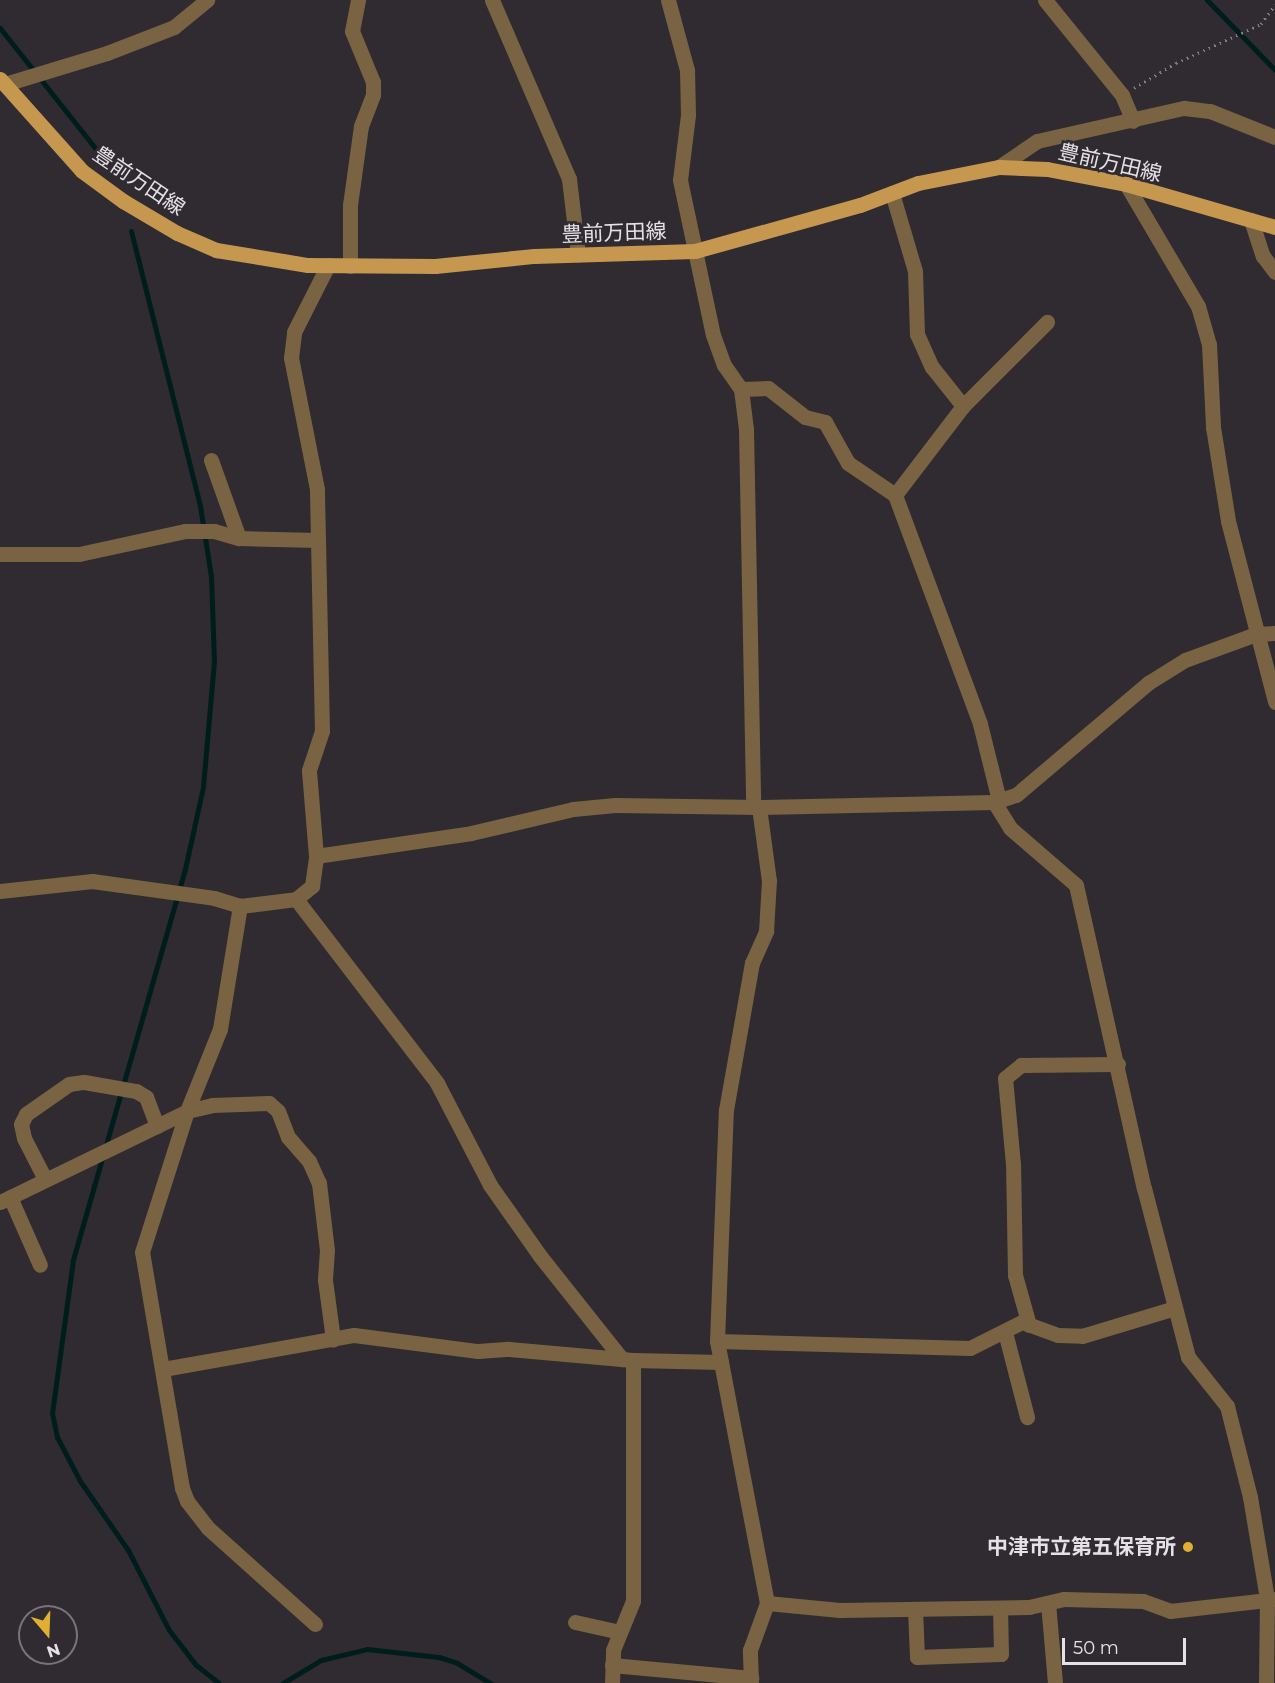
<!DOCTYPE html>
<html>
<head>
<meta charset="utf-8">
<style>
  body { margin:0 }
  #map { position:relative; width:1275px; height:1683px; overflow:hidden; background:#302b31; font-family:Montserrat,"Noto Sans JP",sans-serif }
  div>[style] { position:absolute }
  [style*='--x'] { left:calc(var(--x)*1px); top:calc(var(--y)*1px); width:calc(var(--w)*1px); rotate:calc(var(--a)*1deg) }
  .stream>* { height:5px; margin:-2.5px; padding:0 2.5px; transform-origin:2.5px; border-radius:2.5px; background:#001d1e }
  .path>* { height:3px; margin-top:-1.5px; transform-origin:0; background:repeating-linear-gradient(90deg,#837e84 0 1.5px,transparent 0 6px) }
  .minor>* { height:15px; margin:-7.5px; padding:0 7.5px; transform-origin:7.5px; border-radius:7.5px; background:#796342 }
  .major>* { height:15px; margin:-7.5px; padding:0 7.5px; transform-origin:7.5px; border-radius:7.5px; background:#c5974f }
  .dots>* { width:16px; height:16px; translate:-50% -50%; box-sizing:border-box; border:3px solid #302b31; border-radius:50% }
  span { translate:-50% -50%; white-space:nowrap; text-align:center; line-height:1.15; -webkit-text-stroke:5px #302b31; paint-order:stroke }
  .street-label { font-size:21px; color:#e5e1e6 }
  .poi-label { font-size:21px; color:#e5e1e6; font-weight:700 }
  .right { translate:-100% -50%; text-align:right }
  .north { position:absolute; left:18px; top:1605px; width:60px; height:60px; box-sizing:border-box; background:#302b31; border:2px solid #787479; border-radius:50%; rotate:161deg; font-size:16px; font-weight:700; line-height:24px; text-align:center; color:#e5e1e6 }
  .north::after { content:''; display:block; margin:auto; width:21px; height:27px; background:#dfb034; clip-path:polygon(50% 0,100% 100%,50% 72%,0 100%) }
  .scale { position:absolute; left:1062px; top:1638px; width:124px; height:27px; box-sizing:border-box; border:3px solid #e5e1e6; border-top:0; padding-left:8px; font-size:18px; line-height:21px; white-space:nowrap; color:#e5e1e6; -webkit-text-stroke:4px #302b31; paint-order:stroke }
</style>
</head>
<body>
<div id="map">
  <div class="stream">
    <i style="--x:1207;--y:0;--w:98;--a:45.8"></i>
    <i style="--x:0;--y:28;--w:172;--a:51.6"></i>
    <i style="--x:131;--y:231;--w:284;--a:75.9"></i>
    <i style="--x:200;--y:506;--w:71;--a:81.1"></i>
    <i style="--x:211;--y:576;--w:85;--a:88"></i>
    <i style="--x:214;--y:661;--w:126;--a:95"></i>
    <i style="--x:203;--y:787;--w:84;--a:102.4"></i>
    <i style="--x:185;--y:869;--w:407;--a:106"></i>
    <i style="--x:73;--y:1260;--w:154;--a:97.8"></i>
    <i style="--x:52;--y:1413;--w:25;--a:78"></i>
    <i style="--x:57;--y:1437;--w:50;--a:62.4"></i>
    <i style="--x:80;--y:1481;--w:84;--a:55.2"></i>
    <i style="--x:128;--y:1550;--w:90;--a:62.9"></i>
    <i style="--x:169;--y:1630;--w:44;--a:52.4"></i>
    <i style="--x:196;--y:1665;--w:29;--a:38"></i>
    <i style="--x:283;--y:1683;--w:44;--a:-31.2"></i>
    <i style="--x:321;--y:1660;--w:47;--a:-13.4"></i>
    <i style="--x:367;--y:1649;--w:72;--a:6.3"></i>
    <i style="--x:439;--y:1657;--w:19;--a:18"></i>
    <i style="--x:457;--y:1663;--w:39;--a:31"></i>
  </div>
  <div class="path">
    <i style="--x:1134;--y:88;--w:49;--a:-30.8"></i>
    <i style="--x:1176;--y:63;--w:94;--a:-24.6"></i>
    <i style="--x:1261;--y:24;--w:24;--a:-54"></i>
  </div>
  <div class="minor">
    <i style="--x:492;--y:0;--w:195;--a:66.7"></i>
    <i style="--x:569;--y:179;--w:76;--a:83.2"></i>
    <i style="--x:668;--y:0;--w:73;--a:74.8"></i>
    <i style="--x:687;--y:70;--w:45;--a:88.7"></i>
    <i style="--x:688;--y:115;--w:65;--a:97"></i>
    <i style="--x:680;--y:180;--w:158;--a:78"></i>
    <i style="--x:713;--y:335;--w:32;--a:70"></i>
    <i style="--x:724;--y:365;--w:29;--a:55"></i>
    <i style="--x:741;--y:389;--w:40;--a:82.9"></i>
    <i style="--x:746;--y:429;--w:378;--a:88.9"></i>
    <i style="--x:1045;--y:0;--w:122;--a:51"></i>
    <i style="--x:1122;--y:95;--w:28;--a:67"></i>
    <i style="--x:5;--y:84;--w:107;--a:-16.9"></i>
    <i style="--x:107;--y:53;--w:72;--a:-21.2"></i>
    <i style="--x:174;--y:27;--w:43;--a:-39.3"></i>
    <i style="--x:999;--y:167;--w:46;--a:-34.4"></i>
    <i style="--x:1037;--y:141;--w:151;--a:-12.7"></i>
    <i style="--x:1184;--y:108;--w:26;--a:7"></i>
    <i style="--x:1210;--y:111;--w:70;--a:21.8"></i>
    <i style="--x:1126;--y:184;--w:142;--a:59.5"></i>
    <i style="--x:1198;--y:306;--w:40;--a:74"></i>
    <i style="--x:1209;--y:344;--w:83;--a:87.2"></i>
    <i style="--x:1213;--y:427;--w:95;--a:80.9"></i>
    <i style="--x:1228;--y:521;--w:187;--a:75.4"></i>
    <i style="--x:892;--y:193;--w:81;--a:73.6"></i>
    <i style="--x:915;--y:271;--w:63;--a:88.2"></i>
    <i style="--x:917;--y:334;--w:36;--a:66"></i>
    <i style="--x:932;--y:367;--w:50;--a:51.5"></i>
    <i style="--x:1251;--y:220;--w:38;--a:72"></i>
    <i style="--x:1263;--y:256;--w:20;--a:53"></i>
    <i style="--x:350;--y:266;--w:61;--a:-90"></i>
    <i style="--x:350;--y:205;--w:80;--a:-82.1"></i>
    <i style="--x:361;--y:126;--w:33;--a:-69"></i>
    <i style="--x:373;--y:95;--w:13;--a:-90"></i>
    <i style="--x:373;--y:82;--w:55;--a:-112.4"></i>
    <i style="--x:352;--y:31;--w:32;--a:-79"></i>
    <i style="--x:741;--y:389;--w:27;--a:-2"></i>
    <i style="--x:768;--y:388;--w:47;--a:38.1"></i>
    <i style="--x:805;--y:417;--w:21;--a:14"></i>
    <i style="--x:825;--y:422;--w:47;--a:60.7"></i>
    <i style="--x:848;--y:463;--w:57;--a:34.2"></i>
    <i style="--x:895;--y:495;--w:244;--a:69.6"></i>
    <i style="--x:980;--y:724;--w:78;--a:76"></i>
    <i style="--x:211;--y:460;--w:83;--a:70.3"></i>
    <i style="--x:239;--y:538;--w:79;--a:1.5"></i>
    <i style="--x:895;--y:495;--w:112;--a:-52.6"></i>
    <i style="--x:963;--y:406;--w:119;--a:-45"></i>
    <i style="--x:0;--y:554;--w:79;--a:0"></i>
    <i style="--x:79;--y:554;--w:108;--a:-12.2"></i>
    <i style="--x:185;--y:531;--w:29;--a:0"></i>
    <i style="--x:214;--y:531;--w:26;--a:16"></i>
    <i style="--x:994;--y:802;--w:31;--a:58"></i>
    <i style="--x:1010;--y:828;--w:87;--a:40.8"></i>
    <i style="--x:1076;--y:885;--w:311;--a:77.4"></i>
    <i style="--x:1144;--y:1188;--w:175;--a:75.4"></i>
    <i style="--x:1188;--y:1357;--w:63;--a:51.5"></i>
    <i style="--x:1227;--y:1406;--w:94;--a:75.8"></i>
    <i style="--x:1250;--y:1497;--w:103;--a:80.5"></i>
    <i style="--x:1267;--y:1599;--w:84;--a:90.7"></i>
    <i style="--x:316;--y:856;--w:86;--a:-94.7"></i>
    <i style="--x:309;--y:770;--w:41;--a:-71.6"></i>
    <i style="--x:322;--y:731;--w:242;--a:-91.2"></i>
    <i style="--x:317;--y:489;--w:134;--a:-101.2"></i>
    <i style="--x:291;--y:358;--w:26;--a:-83"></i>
    <i style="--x:294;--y:332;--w:75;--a:-63.1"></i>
    <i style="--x:0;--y:891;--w:93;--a:-6.2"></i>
    <i style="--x:92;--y:881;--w:123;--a:7.9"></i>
    <i style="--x:214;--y:898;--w:27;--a:17"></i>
    <i style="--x:240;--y:906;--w:56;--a:-7.1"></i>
    <i style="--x:296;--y:899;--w:21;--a:-39"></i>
    <i style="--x:312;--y:886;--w:30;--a:-82"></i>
    <i style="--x:316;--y:856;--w:157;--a:-8.4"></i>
    <i style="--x:471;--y:833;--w:105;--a:-13.2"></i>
    <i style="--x:573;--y:809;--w:42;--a:-5.4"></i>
    <i style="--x:615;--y:805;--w:144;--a:0.8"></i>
    <i style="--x:759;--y:807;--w:235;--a:-1.2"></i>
    <i style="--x:994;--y:802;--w:23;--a:-18"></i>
    <i style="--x:1016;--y:795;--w:173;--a:-40.3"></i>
    <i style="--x:1148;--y:683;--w:44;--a:-31.9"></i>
    <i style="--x:1185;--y:660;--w:76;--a:-20.1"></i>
    <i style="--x:1256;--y:634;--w:19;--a:-3"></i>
    <i style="--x:296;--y:899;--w:232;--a:52.5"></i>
    <i style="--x:437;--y:1083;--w:115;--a:62.5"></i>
    <i style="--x:490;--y:1185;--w:87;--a:54.8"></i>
    <i style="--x:540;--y:1256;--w:132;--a:51.5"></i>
    <i style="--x:45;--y:1179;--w:46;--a:-117.1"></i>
    <i style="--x:24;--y:1138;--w:14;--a:-102"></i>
    <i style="--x:21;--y:1124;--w:11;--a:-63"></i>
    <i style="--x:26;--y:1114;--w:52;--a:-34.9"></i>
    <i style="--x:69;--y:1084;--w:15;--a:-8"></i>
    <i style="--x:84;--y:1082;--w:53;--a:9.8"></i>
    <i style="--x:136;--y:1091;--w:12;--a:31"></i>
    <i style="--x:146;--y:1097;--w:31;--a:69"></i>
    <i style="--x:10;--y:1197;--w:74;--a:66.2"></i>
    <i style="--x:0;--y:1202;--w:208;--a:-25.9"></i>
    <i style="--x:187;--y:1111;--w:88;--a:-68.1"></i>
    <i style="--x:220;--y:1029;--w:125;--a:-80.8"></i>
    <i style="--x:1029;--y:1325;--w:52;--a:-105.6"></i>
    <i style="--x:1015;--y:1275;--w:111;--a:-91"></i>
    <i style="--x:1013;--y:1164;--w:86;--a:-95.3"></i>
    <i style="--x:1005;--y:1078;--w:21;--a:-39"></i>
    <i style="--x:1021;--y:1065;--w:97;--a:-0.6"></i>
    <i style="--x:1005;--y:1332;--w:88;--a:75.5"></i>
    <i style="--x:717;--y:1341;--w:253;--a:1.6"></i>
    <i style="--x:970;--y:1348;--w:58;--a:-26.6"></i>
    <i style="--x:1022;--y:1322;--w:38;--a:20"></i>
    <i style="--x:1058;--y:1335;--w:24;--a:2"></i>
    <i style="--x:1082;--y:1336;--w:97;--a:-16.8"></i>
    <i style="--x:163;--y:1369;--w:194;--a:-10.1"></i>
    <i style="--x:354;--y:1335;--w:125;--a:7.4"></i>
    <i style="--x:478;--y:1351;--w:31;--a:-4"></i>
    <i style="--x:509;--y:1349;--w:124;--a:5.1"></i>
    <i style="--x:633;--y:1360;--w:88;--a:1.3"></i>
    <i style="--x:767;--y:1603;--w:73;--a:5.5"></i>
    <i style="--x:840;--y:1610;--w:189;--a:-0.9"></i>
    <i style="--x:1029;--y:1607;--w:36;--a:-13"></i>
    <i style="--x:1064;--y:1599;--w:79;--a:1.5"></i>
    <i style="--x:1143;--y:1601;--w:29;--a:20"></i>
    <i style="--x:1170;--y:1611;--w:106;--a:-6.5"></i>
    <i style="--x:1048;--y:1603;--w:80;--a:85"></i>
    <i style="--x:915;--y:1609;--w:48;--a:87.6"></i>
    <i style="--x:917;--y:1657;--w:84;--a:-2"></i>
    <i style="--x:1001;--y:1654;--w:46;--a:-91.2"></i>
    <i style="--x:575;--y:1622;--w:46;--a:12.5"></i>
    <i style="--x:315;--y:1624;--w:144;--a:-138.1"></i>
    <i style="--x:208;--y:1528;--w:34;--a:-128"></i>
    <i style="--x:187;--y:1501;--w:14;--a:-111"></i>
    <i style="--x:182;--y:1488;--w:239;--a:-99.6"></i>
    <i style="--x:142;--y:1252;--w:148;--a:-72.3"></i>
    <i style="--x:187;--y:1111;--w:26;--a:-13"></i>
    <i style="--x:212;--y:1105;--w:57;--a:-2"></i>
    <i style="--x:269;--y:1103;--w:12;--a:42"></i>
    <i style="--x:278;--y:1111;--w:28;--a:69"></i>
    <i style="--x:288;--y:1137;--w:32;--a:49"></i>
    <i style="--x:309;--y:1161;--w:24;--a:66"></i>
    <i style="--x:319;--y:1183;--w:67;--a:83.2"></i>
    <i style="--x:327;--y:1250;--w:30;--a:94"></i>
    <i style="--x:325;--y:1280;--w:60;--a:82.3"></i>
    <i style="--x:612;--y:1665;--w:140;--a:5.3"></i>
    <i style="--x:612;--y:1683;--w:33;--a:-88"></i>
    <i style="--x:613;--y:1650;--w:53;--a:-67.8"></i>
    <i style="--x:633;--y:1601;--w:241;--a:-90"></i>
    <i style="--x:751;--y:1683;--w:33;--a:-92"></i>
    <i style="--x:750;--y:1650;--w:50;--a:-70.1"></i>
    <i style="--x:767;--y:1603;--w:267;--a:-100.8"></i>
    <i style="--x:717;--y:1341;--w:231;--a:-87.8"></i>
    <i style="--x:726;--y:1110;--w:149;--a:-80"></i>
    <i style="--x:752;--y:963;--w:35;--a:-66"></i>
    <i style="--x:766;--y:931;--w:50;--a:-86.6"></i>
    <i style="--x:769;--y:881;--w:75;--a:-97.7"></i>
  </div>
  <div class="major">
    <i style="--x:0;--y:79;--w:123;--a:48.3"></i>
    <i style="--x:82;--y:171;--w:51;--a:36.2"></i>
    <i style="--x:123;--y:201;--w:63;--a:30.7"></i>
    <i style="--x:177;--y:233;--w:43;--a:23.6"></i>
    <i style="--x:216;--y:250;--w:93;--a:9.3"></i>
    <i style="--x:308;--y:265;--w:127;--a:0.5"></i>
    <i style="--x:435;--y:266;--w:100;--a:-5.8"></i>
    <i style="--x:534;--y:256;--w:161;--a:-1.8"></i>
    <i style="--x:695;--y:251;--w:171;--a:-15.6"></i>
    <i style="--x:860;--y:205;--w:62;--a:-20.8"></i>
    <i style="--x:918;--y:183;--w:83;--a:-11.2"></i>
    <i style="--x:999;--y:167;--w:48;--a:2.4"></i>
    <i style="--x:1047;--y:169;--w:80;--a:10.8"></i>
    <i style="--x:1126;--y:184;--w:155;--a:16.1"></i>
  </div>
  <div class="dots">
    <i style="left:1188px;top:1547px;background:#dfb034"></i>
  </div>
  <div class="street-label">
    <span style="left:1110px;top:163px;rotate:13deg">豊前万田線</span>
    <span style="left:139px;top:181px;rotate:34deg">豊前万田線</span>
    <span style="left:614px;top:233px;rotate:-2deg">豊前万田線</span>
  </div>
  <div class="poi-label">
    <span class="right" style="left:1176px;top:1547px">中津市立第五保育所</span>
  </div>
  <div class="north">N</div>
  <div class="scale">50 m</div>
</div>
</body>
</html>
